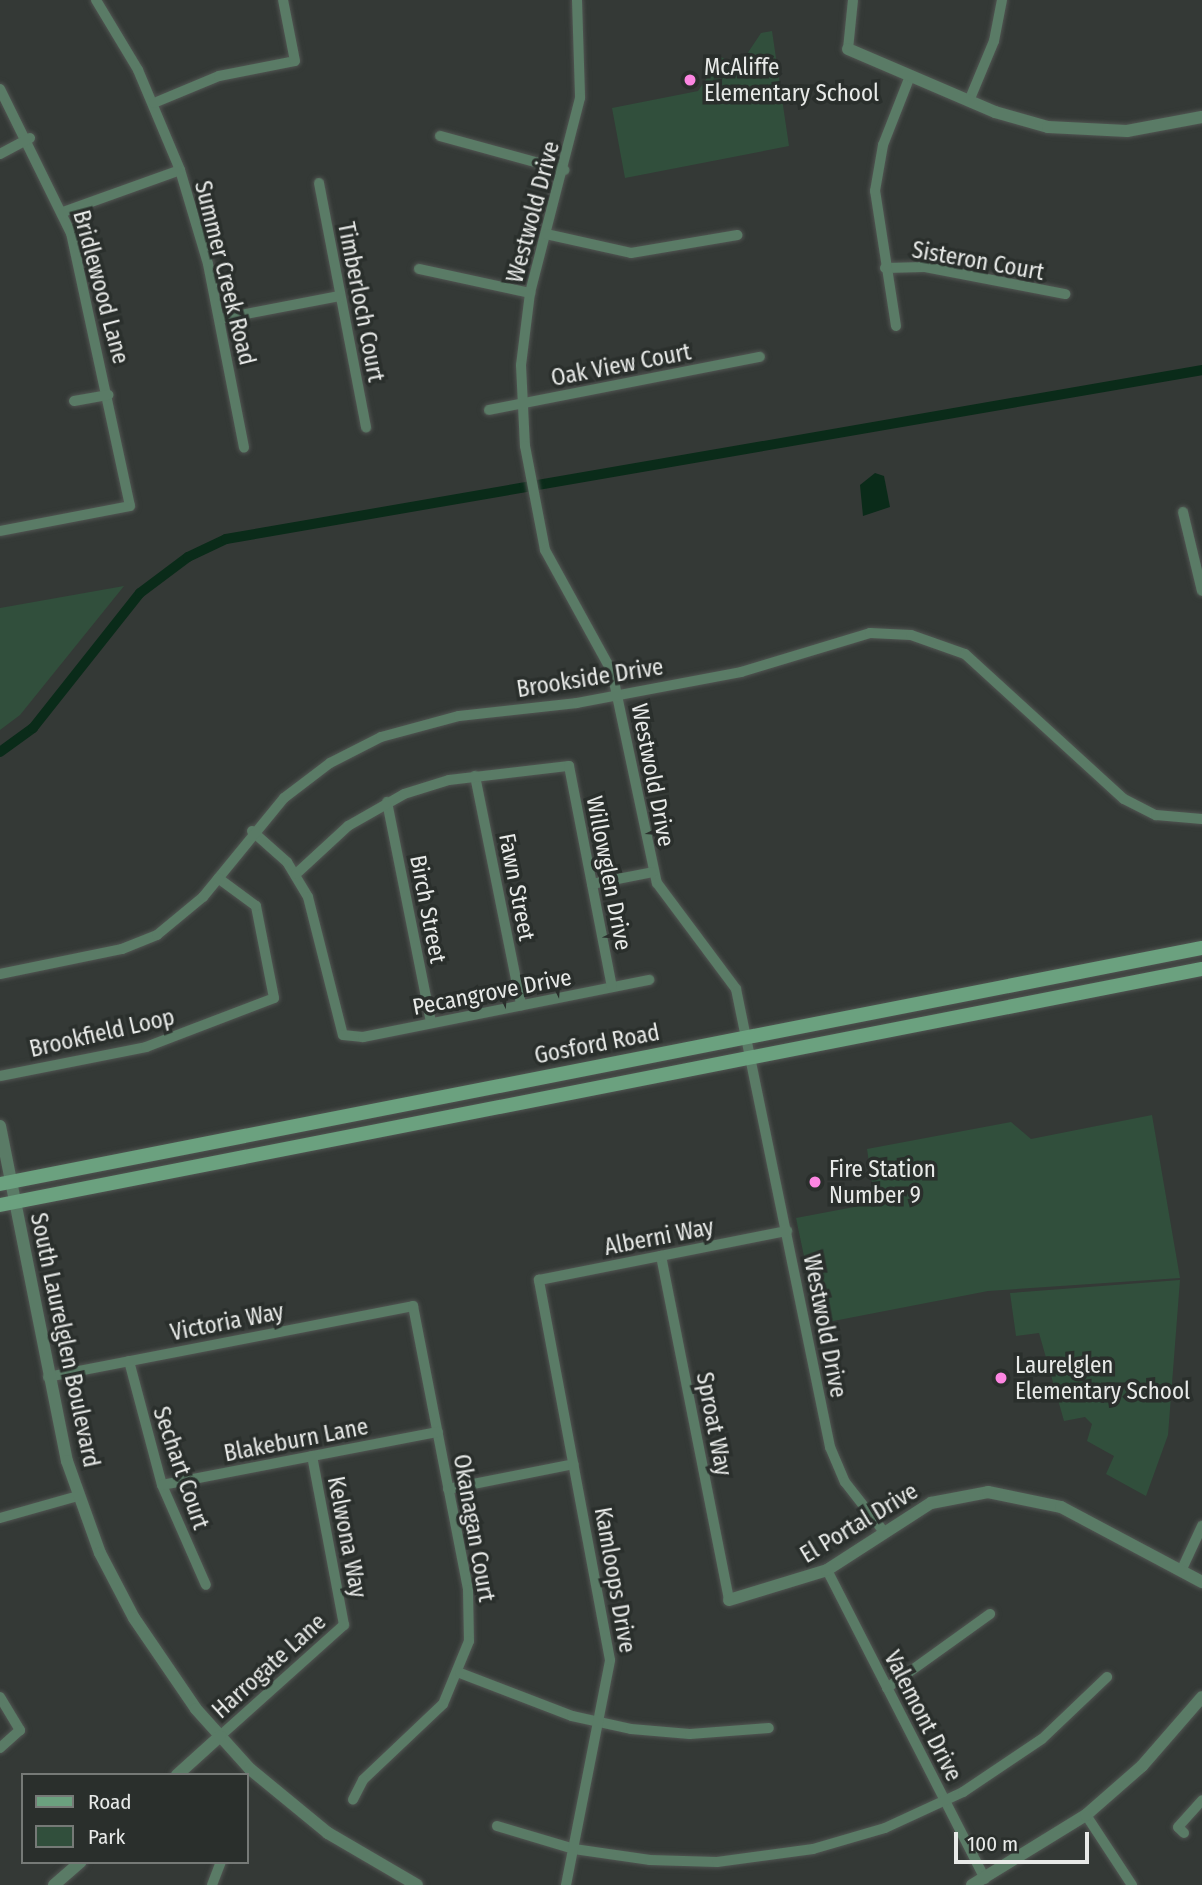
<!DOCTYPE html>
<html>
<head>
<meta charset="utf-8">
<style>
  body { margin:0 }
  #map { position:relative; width:1202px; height:1885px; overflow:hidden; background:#343936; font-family:"Fira Sans Condensed",sans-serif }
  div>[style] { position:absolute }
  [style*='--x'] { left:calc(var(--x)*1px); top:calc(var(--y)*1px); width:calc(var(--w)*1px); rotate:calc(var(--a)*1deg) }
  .green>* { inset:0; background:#314f3c }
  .water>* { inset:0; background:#0a2b19 }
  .canal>* { height:10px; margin:-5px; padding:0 5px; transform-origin:5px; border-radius:5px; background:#0a2b19 }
  .roads { filter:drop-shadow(0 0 2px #515552) drop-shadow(0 0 2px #515552) }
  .minor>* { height:10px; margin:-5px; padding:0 5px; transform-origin:5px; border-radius:5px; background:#5a7b66 }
  .tertiary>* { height:12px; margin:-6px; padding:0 6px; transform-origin:6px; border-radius:6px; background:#5a7b66 }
  .secondary>* { height:14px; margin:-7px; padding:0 7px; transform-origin:7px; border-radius:7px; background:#6ba17f }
  .dots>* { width:19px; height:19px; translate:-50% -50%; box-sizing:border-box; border:4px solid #2a2f2c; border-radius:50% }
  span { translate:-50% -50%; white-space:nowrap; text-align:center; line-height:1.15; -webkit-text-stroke:7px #2a2f2c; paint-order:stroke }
  .poi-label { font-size:23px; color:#e8eae8 }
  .left { translate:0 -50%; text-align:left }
  .street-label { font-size:23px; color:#e8eae8 }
  .legend { position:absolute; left:21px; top:1773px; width:228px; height:91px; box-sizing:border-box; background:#2a2f2c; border:2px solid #767a77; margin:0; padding:9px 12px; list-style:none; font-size:21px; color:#e8eae8 }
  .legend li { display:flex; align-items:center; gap:14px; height:35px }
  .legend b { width:35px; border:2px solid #767a77 }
  .scale { position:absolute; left:954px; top:1832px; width:135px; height:32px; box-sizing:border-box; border:4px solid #e8eae8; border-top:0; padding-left:9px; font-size:21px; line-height:24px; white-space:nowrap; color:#e8eae8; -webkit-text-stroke:5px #2a2f2c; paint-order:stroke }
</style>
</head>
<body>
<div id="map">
  <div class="green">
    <i style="clip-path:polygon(772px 31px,789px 146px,625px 178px,612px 108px,698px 91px,721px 57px,739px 66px,761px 33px)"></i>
    <i style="clip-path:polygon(124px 586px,20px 715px,0 730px,0 608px)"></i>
    <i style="clip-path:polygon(1152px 1115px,1180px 1278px,988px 1291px,818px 1324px,796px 1218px,875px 1203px,867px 1149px,1011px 1122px,1031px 1139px)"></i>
    <i style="clip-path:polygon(1180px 1280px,1168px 1435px,1146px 1496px,1106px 1474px,1114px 1456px,1087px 1441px,1092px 1424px,1085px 1417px,1064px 1421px,1039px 1333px,1016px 1336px,1010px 1293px)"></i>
  </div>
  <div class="water">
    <i style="clip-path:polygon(875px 473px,884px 476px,890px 507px,863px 516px,860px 485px)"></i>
  </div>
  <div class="canal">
    <i style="--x:0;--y:752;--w:41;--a:-36"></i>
    <i style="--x:33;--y:728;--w:172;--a:-51.6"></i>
    <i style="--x:140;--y:593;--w:60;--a:-36.9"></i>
    <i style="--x:188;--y:557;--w:42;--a:-25.3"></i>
    <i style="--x:226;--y:539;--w:991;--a:-9.82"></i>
  </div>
  <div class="roads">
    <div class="minor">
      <i style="--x:96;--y:0;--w:82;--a:59"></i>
      <i style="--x:138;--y:70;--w:108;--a:67.2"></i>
      <i style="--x:180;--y:170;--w:98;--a:73.4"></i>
      <i style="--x:208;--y:264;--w:187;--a:78.9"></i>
      <i style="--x:577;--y:0;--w:98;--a:88.2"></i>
      <i style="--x:580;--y:98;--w:201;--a:104.4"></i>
      <i style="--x:530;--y:293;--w:73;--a:97.1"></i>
      <i style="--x:521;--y:365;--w:81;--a:87.2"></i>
      <i style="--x:525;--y:446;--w:106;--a:79.1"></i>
      <i style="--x:545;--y:550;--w:139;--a:61.2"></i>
      <i style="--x:612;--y:672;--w:216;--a:78"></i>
      <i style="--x:657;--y:883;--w:132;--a:53.3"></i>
      <i style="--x:736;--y:989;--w:468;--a:78.4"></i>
      <i style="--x:830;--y:1447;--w:38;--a:67"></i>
      <i style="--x:845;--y:1482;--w:63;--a:52"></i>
      <i style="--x:848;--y:49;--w:49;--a:-84.2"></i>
      <i style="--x:0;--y:89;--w:161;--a:63.8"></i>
      <i style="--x:71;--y:233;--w:279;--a:77.8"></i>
      <i style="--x:130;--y:506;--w:132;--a:169.1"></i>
      <i style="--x:969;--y:101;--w:65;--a:-67.4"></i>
      <i style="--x:994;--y:41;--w:42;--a:-79"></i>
      <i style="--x:154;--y:103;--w:70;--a:-22.6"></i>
      <i style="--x:219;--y:76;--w:77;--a:-11.2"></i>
      <i style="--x:295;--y:61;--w:62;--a:-101.1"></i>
      <i style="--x:440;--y:136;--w:129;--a:15.3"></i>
      <i style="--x:0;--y:154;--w:34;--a:-28"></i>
      <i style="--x:319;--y:183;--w:249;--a:79.1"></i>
      <i style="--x:63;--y:212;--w:124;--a:-19.7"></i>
      <i style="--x:546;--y:234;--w:87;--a:12.6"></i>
      <i style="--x:631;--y:253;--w:108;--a:-9.6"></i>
      <i style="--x:885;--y:268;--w:40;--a:-1.4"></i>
      <i style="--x:925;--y:267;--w:143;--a:10.9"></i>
      <i style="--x:419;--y:269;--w:114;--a:12.2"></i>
      <i style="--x:220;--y:319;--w:122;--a:-10.9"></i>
      <i style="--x:896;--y:326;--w:137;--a:-98.8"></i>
      <i style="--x:875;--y:191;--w:47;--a:-80.1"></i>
      <i style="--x:883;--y:145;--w:74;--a:-68.6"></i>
      <i style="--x:74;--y:401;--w:35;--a:-10"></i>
      <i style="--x:489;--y:410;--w:276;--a:-11.1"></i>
      <i style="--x:1183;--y:512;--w:81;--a:76.5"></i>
      <i style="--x:475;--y:776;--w:234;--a:78.6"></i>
      <i style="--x:387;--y:802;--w:225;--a:78.7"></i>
      <i style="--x:252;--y:831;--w:47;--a:41.5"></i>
      <i style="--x:287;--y:862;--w:41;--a:59"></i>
      <i style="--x:308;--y:897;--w:142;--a:75.8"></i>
      <i style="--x:343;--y:1035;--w:20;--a:6"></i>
      <i style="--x:363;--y:1037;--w:292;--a:-11.3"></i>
      <i style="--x:296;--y:874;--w:71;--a:-42.7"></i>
      <i style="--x:348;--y:826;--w:64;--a:-29.7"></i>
      <i style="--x:404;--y:794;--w:47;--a:-17.3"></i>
      <i style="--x:449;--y:780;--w:121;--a:-6.7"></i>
      <i style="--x:569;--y:766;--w:225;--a:79"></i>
      <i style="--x:592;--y:884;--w:62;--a:-11.1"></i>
      <i style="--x:0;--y:974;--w:125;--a:-11.6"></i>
      <i style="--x:122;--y:949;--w:38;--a:-22"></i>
      <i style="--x:157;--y:935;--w:60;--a:-39.6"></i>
      <i style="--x:203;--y:897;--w:128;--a:-50.7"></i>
      <i style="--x:284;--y:798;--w:58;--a:-37.3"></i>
      <i style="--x:330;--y:763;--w:57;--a:-27"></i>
      <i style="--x:381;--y:737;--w:81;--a:-15.1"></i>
      <i style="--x:459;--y:716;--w:119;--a:-6.3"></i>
      <i style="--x:577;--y:703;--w:167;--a:-10.7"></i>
      <i style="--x:741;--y:672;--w:135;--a:-16.8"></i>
      <i style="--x:870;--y:633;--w:41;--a:2.8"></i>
      <i style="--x:911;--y:635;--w:57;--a:19.4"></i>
      <i style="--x:965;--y:654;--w:215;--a:42.4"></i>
      <i style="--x:1124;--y:799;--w:36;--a:27"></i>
      <i style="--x:1156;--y:815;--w:46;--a:5"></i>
      <i style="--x:0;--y:1076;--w:149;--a:-11.2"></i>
      <i style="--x:146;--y:1047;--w:137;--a:-20.9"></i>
      <i style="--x:274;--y:998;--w:94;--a:-101.1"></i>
      <i style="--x:256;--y:906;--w:47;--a:-143.6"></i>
      <i style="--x:661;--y:1256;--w:351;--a:78.8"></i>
      <i style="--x:129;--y:1361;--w:128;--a:75.1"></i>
      <i style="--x:162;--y:1485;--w:109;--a:66.3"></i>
      <i style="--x:48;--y:1377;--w:372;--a:-11"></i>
      <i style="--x:413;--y:1306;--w:289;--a:79"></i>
      <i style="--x:468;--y:1590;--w:51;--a:88.9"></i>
      <i style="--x:469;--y:1641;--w:68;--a:112.4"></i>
      <i style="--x:443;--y:1704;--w:110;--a:136.5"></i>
      <i style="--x:363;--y:1780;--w:22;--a:117"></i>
      <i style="--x:162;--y:1485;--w:281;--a:-10.9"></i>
      <i style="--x:448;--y:1489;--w:128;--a:-11.2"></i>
      <i style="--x:0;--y:1518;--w:81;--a:-15.8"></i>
      <i style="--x:827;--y:1570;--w:347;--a:62.9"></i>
      <i style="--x:1181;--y:1571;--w:50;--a:-65"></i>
      <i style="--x:460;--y:1673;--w:120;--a:21"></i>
      <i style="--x:572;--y:1716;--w:60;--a:12.4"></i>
      <i style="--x:631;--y:1729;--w:59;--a:4.8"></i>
      <i style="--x:690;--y:1734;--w:79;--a:-4.3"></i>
      <i style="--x:887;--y:1688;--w:127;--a:-35.7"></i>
      <i style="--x:0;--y:1697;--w:39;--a:59"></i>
      <i style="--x:20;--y:1730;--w:27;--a:138"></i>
      <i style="--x:219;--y:1737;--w:168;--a:-41.9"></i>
      <i style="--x:344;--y:1625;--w:172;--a:-100.7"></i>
      <i style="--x:1086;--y:1815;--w:84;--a:56.7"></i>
      <i style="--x:497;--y:1826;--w:80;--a:16.6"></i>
      <i style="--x:574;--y:1849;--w:77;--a:8.2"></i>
      <i style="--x:650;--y:1860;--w:67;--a:1.7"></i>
      <i style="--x:717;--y:1862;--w:97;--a:-7.7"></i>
      <i style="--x:813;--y:1849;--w:75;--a:-16.3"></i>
      <i style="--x:885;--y:1828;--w:86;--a:-24.8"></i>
      <i style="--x:963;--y:1792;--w:95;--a:-33.9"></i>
      <i style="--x:1042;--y:1739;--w:90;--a:-43.6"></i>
      <i style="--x:1184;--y:1833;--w:8;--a:-135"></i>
      <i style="--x:1178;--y:1827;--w:36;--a:-48"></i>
      <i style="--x:212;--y:1885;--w:25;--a:-69"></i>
      <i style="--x:566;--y:1885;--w:229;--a:-78.9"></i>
      <i style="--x:610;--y:1660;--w:387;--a:-100.6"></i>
      <i style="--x:539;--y:1280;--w:253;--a:-11.2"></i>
    </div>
    <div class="tertiary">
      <i style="--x:848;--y:49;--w:160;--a:23.2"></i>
      <i style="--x:995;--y:112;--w:55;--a:15.8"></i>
      <i style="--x:1048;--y:127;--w:79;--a:2.9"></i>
      <i style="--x:1127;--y:131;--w:76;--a:-10.6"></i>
      <i style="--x:0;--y:1126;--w:342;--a:78.7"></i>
      <i style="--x:67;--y:1461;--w:98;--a:70.3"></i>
      <i style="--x:100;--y:1553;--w:73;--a:62.4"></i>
      <i style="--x:134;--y:1618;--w:110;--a:55.7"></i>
      <i style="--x:196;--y:1709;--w:81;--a:48"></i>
      <i style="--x:250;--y:1769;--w:101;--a:39.4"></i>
      <i style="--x:328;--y:1833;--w:103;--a:30.3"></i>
      <i style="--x:729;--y:1600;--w:102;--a:-17"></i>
      <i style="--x:827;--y:1570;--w:124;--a:-32.8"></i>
      <i style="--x:931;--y:1503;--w:58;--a:-10.9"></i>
      <i style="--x:988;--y:1492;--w:75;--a:11.6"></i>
      <i style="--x:1061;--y:1507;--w:160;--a:28"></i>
      <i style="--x:177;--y:1775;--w:57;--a:-42.1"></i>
      <i style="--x:54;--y:1885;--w:35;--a:-41"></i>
      <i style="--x:972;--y:1885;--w:134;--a:-31.6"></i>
      <i style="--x:1086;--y:1815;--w:74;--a:-41.2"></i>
      <i style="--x:1142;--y:1766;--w:91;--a:-49"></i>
    </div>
    <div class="secondary">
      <i style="--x:0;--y:1184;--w:1225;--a:-11.11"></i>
      <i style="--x:0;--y:1205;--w:1225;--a:-11.11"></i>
    </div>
  </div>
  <div class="dots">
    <i style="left:690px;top:80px;background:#fd86e2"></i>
    <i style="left:815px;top:1182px;background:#fd86e2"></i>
    <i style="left:1001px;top:1378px;background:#fd86e2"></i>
  </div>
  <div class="poi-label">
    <span class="left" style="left:704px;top:80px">McAliffe<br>Elementary School</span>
    <span class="left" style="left:829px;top:1182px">Fire Station<br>Number 9</span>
    <span class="left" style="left:1015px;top:1378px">Laurelglen<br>Elementary School</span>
  </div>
  <div class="street-label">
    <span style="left:533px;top:212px;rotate:-75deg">Westwold Drive</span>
    <span style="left:978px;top:261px;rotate:10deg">Sisteron Court</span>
    <span style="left:225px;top:273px;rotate:76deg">Summer Creek Road</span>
    <span style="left:101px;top:287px;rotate:75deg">Bridlewood Lane</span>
    <span style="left:361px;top:302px;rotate:79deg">Timberloch Court</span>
    <span style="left:621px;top:365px;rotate:-11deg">Oak View Court</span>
    <span style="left:590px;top:678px;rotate:-9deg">Brookside Drive</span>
    <span style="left:653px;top:775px;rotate:79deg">Westwold Drive</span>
    <span style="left:609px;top:873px;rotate:79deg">Willowglen Drive</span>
    <span style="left:517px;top:887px;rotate:79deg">Fawn Street</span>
    <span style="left:428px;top:909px;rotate:79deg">Birch Street</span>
    <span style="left:492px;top:992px;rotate:-11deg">Pecangrove Drive</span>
    <span style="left:102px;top:1033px;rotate:-13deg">Brookfield Loop</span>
    <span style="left:597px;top:1044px;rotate:-11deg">Gosford Road</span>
    <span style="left:659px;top:1237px;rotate:-11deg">Alberni Way</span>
    <span style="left:227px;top:1322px;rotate:-11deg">Victoria Way</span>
    <span style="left:825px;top:1326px;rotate:79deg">Westwold Drive</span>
    <span style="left:65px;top:1340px;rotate:78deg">South Laurelglen Boulevard</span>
    <span style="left:714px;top:1424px;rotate:79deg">Sproat Way</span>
    <span style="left:296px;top:1440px;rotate:-11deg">Blakeburn Lane</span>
    <span style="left:181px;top:1468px;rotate:71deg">Sechart Court</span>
    <span style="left:859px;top:1523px;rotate:-31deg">El Portal Drive</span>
    <span style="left:474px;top:1528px;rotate:80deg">Okanagan Court</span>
    <span style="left:347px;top:1537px;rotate:79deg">Kelwona Way</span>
    <span style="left:615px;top:1580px;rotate:80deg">Kamloops Drive</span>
    <span style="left:269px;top:1666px;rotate:-42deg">Harrogate Lane</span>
    <span style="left:923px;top:1716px;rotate:63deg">Valemont Drive</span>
  </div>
  <ul class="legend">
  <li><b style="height:9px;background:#6ba17f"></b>Road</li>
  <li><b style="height:19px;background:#314f3c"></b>Park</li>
  </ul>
  <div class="scale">100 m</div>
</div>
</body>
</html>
